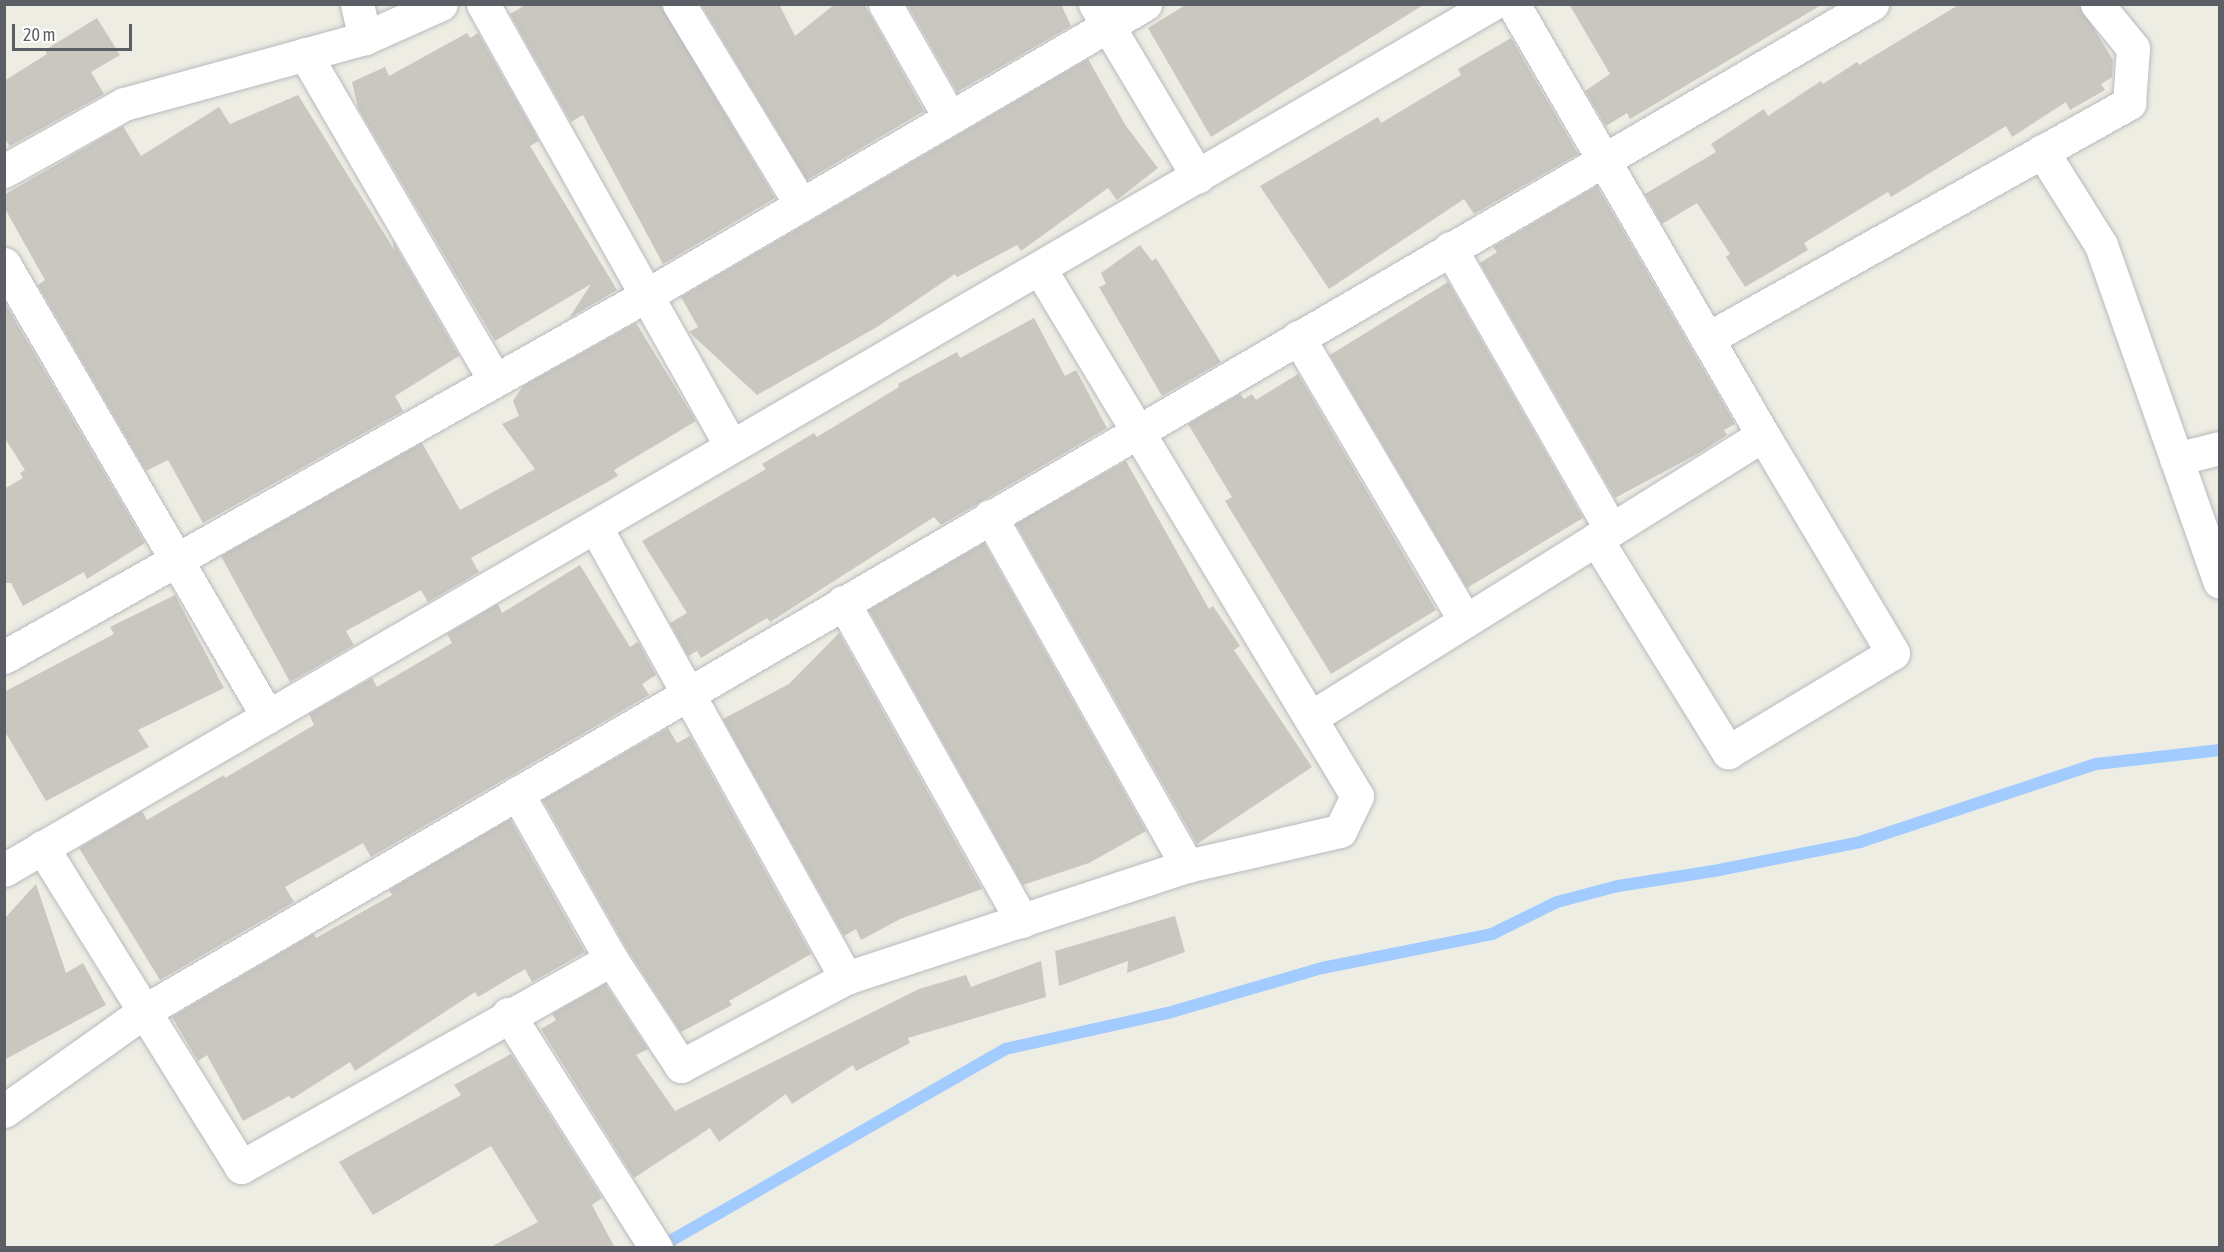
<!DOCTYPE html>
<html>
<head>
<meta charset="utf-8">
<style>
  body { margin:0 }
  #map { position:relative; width:2224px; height:1252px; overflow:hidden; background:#eeede3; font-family:"Asap Condensed",sans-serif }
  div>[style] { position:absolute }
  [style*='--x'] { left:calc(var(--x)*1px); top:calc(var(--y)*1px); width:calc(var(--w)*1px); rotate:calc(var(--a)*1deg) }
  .stream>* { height:12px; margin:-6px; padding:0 6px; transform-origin:6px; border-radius:6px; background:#a2cbff }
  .building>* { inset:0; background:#c9c7c0 }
  .roads { filter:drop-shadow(0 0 2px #b8babf) drop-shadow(0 0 2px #b8babf) }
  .minor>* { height:33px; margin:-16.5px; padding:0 16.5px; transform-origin:16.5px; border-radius:16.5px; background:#fff }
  span { translate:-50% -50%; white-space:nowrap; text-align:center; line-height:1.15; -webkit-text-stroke:5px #fff; paint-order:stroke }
  .frame { position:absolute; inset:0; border:6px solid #5b5e64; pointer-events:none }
  .scale { position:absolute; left:12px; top:24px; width:120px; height:27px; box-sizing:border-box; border:3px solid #5b5e64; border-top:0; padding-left:8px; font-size:18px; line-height:21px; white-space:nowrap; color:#5b5e64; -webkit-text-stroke:4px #fff; paint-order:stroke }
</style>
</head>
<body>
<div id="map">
  <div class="stream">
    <i style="--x:658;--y:1248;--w:400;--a:-29.8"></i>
    <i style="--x:1005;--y:1049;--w:167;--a:-12.5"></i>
    <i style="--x:1168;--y:1013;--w:160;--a:-16.3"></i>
    <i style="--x:1322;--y:968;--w:173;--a:-11.3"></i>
    <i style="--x:1492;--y:934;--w:72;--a:-26.2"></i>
    <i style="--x:1557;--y:902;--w:63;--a:-14.7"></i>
    <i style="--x:1618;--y:886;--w:97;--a:-8.9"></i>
    <i style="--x:1714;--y:871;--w:149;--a:-11.2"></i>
    <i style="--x:1860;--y:842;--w:249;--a:-18.3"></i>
    <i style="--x:2096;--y:764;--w:125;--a:-6.4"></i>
  </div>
  <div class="building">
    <i style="clip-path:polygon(527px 4px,660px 4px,775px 198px,663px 264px,583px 115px,571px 122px,510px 14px)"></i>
    <i style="clip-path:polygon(701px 4px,779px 4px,795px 36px,835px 4px,864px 4px,924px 111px,807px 180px)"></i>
    <i style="clip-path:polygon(907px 4px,1061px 4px,1071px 26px,957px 92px)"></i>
    <i style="clip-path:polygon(1187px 4px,1425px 4px,1211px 137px,1148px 28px)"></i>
    <i style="clip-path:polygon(1569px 4px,1823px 4px,1630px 119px,1627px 113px,1606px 126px,1585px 91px,1610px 74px)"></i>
    <i style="clip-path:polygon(1960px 4px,2079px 4px,2113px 60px,2112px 77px,2101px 84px,2105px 90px,2070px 110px,2066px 102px,2012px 137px,2006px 126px,1891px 197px,1888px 192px,1804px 243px,1808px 250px,1745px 287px,1726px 257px,1730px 254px,1697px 203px,1662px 224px,1645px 194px,1716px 152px,1711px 144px,1764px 109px,1768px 116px,1821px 81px,1823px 84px,1857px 62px,1859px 65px)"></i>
    <i style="clip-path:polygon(97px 18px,120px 55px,91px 72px,104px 94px,10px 146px,4px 138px,4px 81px,47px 54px,45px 50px)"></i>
    <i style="clip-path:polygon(467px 33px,470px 38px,478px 33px,539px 141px,530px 146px,617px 290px,569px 318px,591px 284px,495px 341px,358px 108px,352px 82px,385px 67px,389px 76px)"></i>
    <i style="clip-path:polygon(1511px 38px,1578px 154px,1474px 214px,1464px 199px,1329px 289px,1260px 186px,1378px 117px,1381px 123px,1461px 75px,1458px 69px)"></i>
    <i style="clip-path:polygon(1088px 59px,1126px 126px,1158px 168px,1117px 200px,1108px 188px,1021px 251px,1017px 245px,957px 277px,955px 274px,877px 327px,757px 395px,689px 332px,698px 327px,681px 297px)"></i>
    <i style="clip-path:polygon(298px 95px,395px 251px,392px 240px,459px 356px,395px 396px,403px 411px,203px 523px,168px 460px,146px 471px,38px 285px,45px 280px,4px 207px,4px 195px,123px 126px,141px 156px,219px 107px,230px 124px)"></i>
    <i style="clip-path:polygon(1597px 186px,1735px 424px,1724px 430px,1727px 435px,1699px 453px,1615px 498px,1480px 263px,1497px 252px,1493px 247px)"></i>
    <i style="clip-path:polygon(1140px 245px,1152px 261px,1156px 258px,1221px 362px,1162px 396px,1099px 287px,1106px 284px,1101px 273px)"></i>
    <i style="clip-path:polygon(1448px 282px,1583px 518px,1467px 588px,1330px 355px)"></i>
    <i style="clip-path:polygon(6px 305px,145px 543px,87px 579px,84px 572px,23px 606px,11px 583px,4px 583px,4px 489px,23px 478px,20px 473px,25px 470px,4px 437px)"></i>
    <i style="clip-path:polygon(1034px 318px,1065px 376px,1076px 370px,1107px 428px,941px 525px,934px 517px,770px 622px,767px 618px,701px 658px,697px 651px,688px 656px,670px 623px,687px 613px,642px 541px,766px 469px,762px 464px,814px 433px,817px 437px,899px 387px,898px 384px,957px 352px,960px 358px)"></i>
    <i style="clip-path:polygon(636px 323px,696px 421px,614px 470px,618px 476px,471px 558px,479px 572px,428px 602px,421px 590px,346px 631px,354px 645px,290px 682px,221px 556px,422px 443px,460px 510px,535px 469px,502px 424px,519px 416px,513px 401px,523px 386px)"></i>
    <i style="clip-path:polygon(1298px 374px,1436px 610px,1331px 674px,1225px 501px,1232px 497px,1188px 424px,1240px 394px,1244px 399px,1252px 394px,1256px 400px)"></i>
    <i style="clip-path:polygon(1126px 461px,1209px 609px,1213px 606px,1240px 646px,1234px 650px,1312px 767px,1197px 844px,1016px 524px)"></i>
    <i style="clip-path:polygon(984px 543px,1146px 831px,1089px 863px,1023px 885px,869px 610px)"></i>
    <i style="clip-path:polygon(580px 565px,630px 647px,638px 642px,656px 675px,642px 684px,649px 695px,371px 857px,363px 843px,285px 887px,294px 902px,160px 980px,79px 848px,142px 811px,147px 820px,224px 775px,225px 778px,314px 725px,309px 714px,372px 678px,377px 687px,452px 643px,447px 634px,498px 604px,502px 613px)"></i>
    <i style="clip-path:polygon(175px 595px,224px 688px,138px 730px,149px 747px,46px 801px,4px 730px,4px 692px,114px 634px,110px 627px)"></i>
    <i style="clip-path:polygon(839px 633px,982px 889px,900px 919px,861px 940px,856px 929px,844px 936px,723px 719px,789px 684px)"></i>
    <i style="clip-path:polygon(668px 728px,677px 743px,690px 736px,811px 954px,729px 1001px,732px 1005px,681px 1032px,627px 949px,543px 800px)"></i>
    <i style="clip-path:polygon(510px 819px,585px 952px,532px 982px,525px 969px,478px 997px,475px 992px,355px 1071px,350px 1062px,292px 1099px,289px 1096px,243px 1121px,207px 1055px,198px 1061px,172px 1017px,313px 934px,316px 938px,392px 895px,389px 890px)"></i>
    <i style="clip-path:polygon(36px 884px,66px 973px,83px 963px,106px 1005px,4px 1060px,4px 919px)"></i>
    <i style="clip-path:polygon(1175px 916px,1185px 952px,1127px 973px,1128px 961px,1059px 986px,1055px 951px)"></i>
    <i style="clip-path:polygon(1041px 961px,1046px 997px,908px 1038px,910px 1043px,856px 1071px,853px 1065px,792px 1104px,786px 1094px,719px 1142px,710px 1128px,634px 1178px,541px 1029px,556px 1020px,552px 1014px,605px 984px,648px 1049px,636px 1055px,675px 1111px,919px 989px,966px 975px,971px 987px)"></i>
    <i style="clip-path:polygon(511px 1054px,602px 1198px,592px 1205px,615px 1248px,489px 1248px,538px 1222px,491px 1146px,373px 1215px,339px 1162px,461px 1095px,454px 1085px)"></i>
  </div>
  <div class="roads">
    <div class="minor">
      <i style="--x:357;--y:4;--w:35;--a:77"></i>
      <i style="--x:483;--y:4;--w:507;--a:60.7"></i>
      <i style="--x:679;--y:4;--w:235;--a:58.7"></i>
      <i style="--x:885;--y:4;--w:131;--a:60.3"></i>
      <i style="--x:1095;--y:4;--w:201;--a:59.2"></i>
      <i style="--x:305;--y:54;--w:377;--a:59.8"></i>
      <i style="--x:2042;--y:151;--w:111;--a:57.9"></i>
      <i style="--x:2101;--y:245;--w:357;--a:70.6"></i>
      <i style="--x:4;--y:171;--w:137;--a:-29.2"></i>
      <i style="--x:124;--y:104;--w:250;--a:-15.3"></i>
      <i style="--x:365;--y:38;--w:83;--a:-24.1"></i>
      <i style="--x:1450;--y:248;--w:324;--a:60.2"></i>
      <i style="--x:4;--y:264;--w:524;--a:59.77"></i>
      <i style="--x:1298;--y:337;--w:329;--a:59.5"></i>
      <i style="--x:1707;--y:339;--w:484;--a:-29.2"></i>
      <i style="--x:2129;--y:103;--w:55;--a:-85.8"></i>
      <i style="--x:2133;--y:48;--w:57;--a:-129.3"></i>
      <i style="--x:2176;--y:459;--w:45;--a:-14"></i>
      <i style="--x:990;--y:516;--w:402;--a:60.6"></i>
      <i style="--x:596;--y:528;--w:515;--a:60.95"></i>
      <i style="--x:1596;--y:539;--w:251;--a:58.2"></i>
      <i style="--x:1728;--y:752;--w:192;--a:-31"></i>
      <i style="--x:1893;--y:653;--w:254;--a:-120.8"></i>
      <i style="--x:843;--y:602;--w:366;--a:60.7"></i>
      <i style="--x:4;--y:657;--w:738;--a:-29.38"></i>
      <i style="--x:647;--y:295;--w:577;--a:-30.3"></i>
      <i style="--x:1310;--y:718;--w:534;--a:-31.99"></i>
      <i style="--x:1763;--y:435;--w:498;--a:-120.1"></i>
      <i style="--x:517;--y:793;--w:191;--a:60.5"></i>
      <i style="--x:42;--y:847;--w:377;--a:58.1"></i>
      <i style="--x:241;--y:1167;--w:424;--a:-29.3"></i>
      <i style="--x:611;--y:959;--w:128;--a:56.8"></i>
      <i style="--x:681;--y:1066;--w:187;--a:-28.1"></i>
      <i style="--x:846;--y:978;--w:359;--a:-18.2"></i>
      <i style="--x:1187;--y:866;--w:157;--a:-12.9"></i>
      <i style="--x:1340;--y:831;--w:39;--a:-64"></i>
      <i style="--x:1357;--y:796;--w:615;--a:-121.03"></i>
      <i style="--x:4;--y:870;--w:1722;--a:-30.2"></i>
      <i style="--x:508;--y:1014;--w:277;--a:57.7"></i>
      <i style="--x:4;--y:1111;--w:174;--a:-35.4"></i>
      <i style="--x:146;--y:1010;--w:1998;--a:-30.24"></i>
    </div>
  </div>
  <div class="frame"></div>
  <div class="scale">20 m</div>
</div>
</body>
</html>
